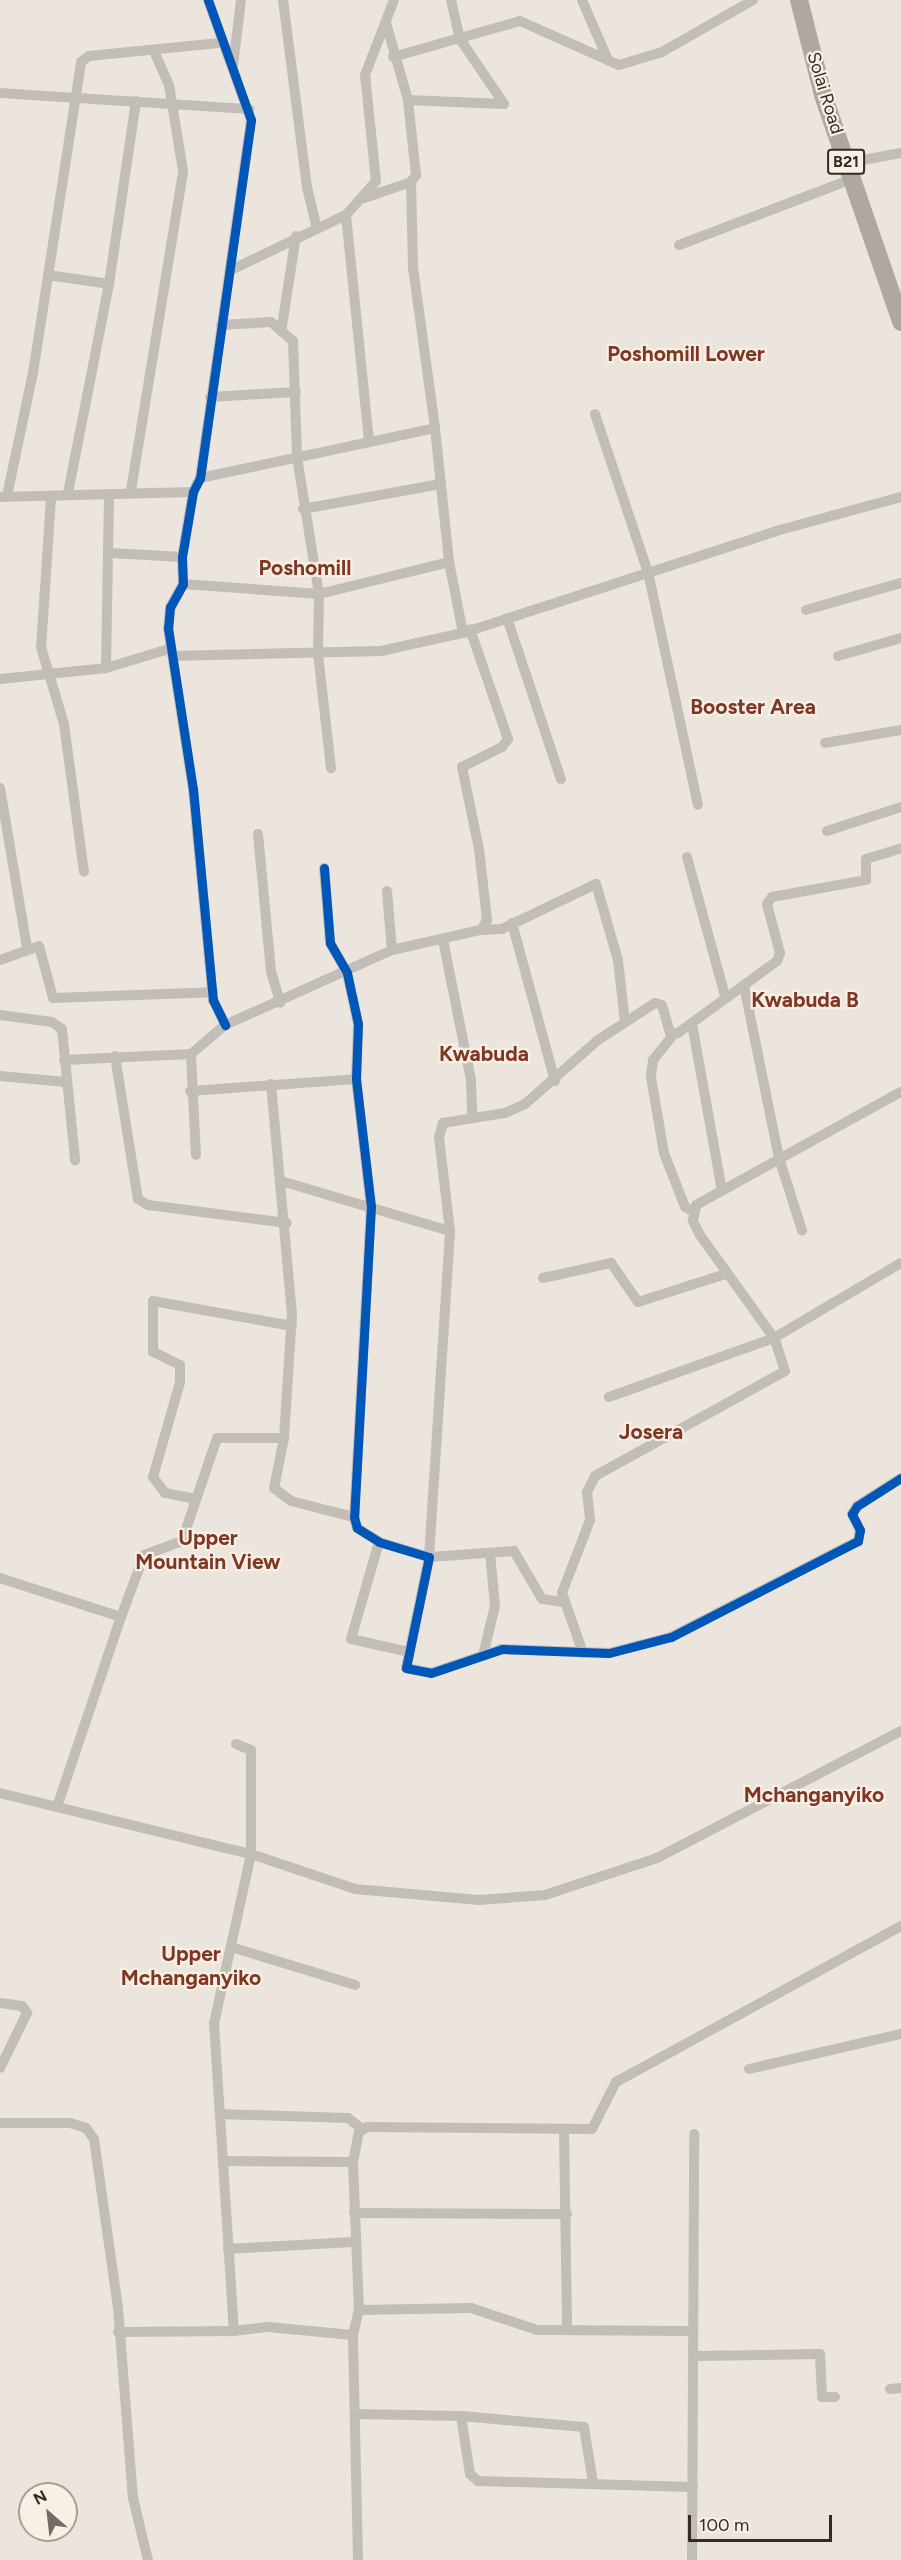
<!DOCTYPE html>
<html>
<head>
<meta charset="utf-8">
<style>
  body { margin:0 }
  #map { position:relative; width:901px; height:2560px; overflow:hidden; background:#ebe5de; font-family:Figtree,sans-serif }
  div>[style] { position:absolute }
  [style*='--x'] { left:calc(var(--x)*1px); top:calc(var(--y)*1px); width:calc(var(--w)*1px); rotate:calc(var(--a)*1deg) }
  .minor>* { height:10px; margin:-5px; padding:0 5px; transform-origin:5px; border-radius:5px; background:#c3bdb8 }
  .trunk>* { height:18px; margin:-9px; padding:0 9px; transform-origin:9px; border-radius:9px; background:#aea7a2 }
  .cycleway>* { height:9px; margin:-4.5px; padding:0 4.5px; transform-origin:4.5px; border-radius:4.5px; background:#0057b8 }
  span { translate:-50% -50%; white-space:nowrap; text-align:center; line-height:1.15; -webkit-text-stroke:4.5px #f8efe5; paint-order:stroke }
  .shield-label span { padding:2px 4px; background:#f8efe5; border:2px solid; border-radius:4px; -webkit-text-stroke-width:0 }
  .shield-label { font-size:16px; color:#342a27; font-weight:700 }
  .street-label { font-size:18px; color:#342a27 }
  .quarter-label { font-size:21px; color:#7f3623; font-weight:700 }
  .north { position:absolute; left:18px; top:2482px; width:60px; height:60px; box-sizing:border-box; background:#f8efe5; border:2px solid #aaa099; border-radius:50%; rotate:332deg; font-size:16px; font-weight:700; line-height:24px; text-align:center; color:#342a27 }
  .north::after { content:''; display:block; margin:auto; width:21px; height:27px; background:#746b67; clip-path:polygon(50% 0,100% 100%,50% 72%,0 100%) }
  .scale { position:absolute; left:688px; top:2515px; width:144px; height:27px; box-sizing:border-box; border:3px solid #342a27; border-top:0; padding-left:8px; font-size:18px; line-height:21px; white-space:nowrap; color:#342a27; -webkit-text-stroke:4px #f8efe5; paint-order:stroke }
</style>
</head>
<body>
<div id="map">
  <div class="minor">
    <i style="--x:208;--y:0;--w:127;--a:70.3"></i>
    <i style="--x:251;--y:120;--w:362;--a:98.1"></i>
    <i style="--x:200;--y:478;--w:16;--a:117"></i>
    <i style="--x:193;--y:492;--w:66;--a:99.6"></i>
    <i style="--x:182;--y:557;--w:27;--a:88"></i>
    <i style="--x:183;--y:584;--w:26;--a:119"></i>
    <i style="--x:170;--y:607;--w:21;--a:95"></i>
    <i style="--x:168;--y:628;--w:163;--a:81.2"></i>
    <i style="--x:193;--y:789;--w:212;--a:84.6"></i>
    <i style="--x:213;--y:1000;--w:28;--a:64"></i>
    <i style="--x:283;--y:0;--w:189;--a:82.7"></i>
    <i style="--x:307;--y:187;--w:43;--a:76.6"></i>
    <i style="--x:582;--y:0;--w:65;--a:66.6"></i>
    <i style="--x:393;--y:57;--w:132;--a:-15.8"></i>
    <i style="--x:520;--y:21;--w:108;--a:24"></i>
    <i style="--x:619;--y:65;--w:45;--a:-16.8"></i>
    <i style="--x:662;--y:52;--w:105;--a:-29.7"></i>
    <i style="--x:233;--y:66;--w:66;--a:-83.1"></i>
    <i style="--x:0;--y:93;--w:250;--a:3.7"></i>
    <i style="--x:408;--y:100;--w:96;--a:2.4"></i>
    <i style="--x:504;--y:104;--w:78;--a:-124.1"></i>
    <i style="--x:460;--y:39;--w:40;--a:-103"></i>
    <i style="--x:847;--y:163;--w:55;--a:-10.5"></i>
    <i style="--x:364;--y:198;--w:50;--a:-18.8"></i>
    <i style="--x:411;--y:182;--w:9;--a:-54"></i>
    <i style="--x:416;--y:175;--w:75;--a:-96.1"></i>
    <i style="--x:408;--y:100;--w:80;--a:-105.9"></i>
    <i style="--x:346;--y:215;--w:228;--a:84.2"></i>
    <i style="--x:679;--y:245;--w:185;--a:-20.9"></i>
    <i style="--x:231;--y:270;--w:127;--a:-25.6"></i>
    <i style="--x:346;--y:215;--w:45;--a:-48.6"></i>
    <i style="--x:376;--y:181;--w:107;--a:-95.9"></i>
    <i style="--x:365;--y:75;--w:80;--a:-68.9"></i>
    <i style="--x:48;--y:275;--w:62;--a:8.4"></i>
    <i style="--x:109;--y:284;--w:185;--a:-81.6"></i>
    <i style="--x:221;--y:325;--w:50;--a:-3.4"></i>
    <i style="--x:271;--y:322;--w:29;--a:41"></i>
    <i style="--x:293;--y:341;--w:116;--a:88"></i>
    <i style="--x:297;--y:457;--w:139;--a:80.9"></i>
    <i style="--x:319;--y:594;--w:60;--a:91"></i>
    <i style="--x:318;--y:654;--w:115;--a:83.5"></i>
    <i style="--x:282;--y:326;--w:91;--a:-81.2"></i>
    <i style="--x:210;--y:397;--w:86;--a:-3.3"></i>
    <i style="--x:595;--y:414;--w:167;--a:71.5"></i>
    <i style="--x:648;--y:572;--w:238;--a:77.9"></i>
    <i style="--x:435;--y:428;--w:135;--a:84"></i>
    <i style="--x:449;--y:562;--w:72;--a:78.8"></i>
    <i style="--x:200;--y:478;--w:240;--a:-12"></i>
    <i style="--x:435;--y:428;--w:162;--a:-97.8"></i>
    <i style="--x:413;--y:268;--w:86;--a:-91.3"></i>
    <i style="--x:131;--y:490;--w:323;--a:-80.7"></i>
    <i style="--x:183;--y:171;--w:87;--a:-99.2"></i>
    <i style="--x:169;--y:85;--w:37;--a:-114"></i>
    <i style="--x:68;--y:493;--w:213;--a:-78.9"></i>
    <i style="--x:7;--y:496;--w:126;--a:-78.1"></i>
    <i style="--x:33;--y:373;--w:315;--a:-81.2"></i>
    <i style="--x:81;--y:62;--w:10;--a:-37"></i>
    <i style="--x:89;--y:56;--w:132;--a:-5.7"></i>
    <i style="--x:0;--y:497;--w:193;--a:-1.5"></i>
    <i style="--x:51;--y:498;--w:149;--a:93.8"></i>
    <i style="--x:41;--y:647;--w:80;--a:73.4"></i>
    <i style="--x:64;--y:724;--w:149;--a:82.3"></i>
    <i style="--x:303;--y:509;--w:140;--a:-10.3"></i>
    <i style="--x:110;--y:553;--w:72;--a:3.2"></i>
    <i style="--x:183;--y:584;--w:136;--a:4.2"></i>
    <i style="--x:319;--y:594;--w:134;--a:-13.8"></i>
    <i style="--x:806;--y:610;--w:99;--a:-15.9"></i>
    <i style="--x:507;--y:618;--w:170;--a:71.5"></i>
    <i style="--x:173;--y:656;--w:208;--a:-1.4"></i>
    <i style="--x:381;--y:651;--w:84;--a:-12.4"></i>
    <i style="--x:463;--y:633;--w:329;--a:-18"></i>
    <i style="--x:776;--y:531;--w:130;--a:-15.2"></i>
    <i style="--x:838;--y:656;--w:66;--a:-15.9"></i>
    <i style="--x:106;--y:668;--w:171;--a:-89"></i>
    <i style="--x:0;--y:679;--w:107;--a:-5.9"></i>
    <i style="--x:106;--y:668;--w:66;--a:-16.8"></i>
    <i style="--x:825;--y:743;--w:77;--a:-9.7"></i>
    <i style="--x:0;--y:788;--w:161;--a:80.4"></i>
    <i style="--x:827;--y:831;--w:78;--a:-18"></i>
    <i style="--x:258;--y:834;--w:138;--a:84.6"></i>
    <i style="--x:271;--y:971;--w:33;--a:74"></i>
    <i style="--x:687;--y:857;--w:144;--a:74.7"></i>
    <i style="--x:324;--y:868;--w:75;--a:85.4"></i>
    <i style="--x:330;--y:943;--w:34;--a:60"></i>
    <i style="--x:347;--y:973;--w:52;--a:77.8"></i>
    <i style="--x:358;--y:1024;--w:55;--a:92.1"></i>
    <i style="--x:356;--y:1079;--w:128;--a:83.3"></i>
    <i style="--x:371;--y:1206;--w:311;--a:93.1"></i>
    <i style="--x:354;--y:1517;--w:11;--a:75"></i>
    <i style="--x:357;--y:1528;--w:26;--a:32"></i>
    <i style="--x:379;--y:1542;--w:52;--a:16.7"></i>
    <i style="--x:429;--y:1557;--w:113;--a:101.7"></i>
    <i style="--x:406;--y:1668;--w:25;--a:11"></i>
    <i style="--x:431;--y:1673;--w:75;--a:-18.7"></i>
    <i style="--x:502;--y:1649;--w:107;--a:2.1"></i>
    <i style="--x:609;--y:1653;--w:64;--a:-14.5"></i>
    <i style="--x:671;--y:1637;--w:210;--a:-27.2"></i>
    <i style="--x:858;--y:1541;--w:11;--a:-80"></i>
    <i style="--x:860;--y:1530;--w:18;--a:-117"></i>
    <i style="--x:852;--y:1514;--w:9;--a:-58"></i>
    <i style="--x:857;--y:1506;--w:52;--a:-32.5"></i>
    <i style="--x:387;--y:891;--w:59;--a:85.2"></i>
    <i style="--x:512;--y:923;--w:164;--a:74.8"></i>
    <i style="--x:481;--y:930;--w:21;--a:-3"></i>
    <i style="--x:502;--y:929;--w:104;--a:-25.6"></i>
    <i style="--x:596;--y:884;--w:79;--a:73.9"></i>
    <i style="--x:618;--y:960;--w:62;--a:83.6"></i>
    <i style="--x:443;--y:940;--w:143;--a:78.7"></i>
    <i style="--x:471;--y:1080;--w:38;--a:88"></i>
    <i style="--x:0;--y:960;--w:41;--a:-19.7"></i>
    <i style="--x:39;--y:946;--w:54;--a:74.9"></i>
    <i style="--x:53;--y:998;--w:160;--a:-2.1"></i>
    <i style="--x:744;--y:986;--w:176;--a:78.5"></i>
    <i style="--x:779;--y:1158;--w:76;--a:72.3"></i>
    <i style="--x:0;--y:1015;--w:52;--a:7.7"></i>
    <i style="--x:52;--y:1022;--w:12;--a:35"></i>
    <i style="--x:62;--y:1029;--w:132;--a:84.3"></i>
    <i style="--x:692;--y:1024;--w:169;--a:79.8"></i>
    <i style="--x:674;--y:1034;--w:33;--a:129"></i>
    <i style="--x:653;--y:1060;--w:17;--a:97"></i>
    <i style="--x:651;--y:1077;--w:77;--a:80.3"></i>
    <i style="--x:664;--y:1153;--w:58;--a:68.7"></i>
    <i style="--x:685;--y:1207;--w:10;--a:29"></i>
    <i style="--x:191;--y:1054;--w:101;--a:87.2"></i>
    <i style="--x:115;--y:1056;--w:145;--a:80.9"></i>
    <i style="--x:138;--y:1199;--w:12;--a:31"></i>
    <i style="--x:148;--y:1205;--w:140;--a:7.4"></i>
    <i style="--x:64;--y:1060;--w:127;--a:-2.7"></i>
    <i style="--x:191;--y:1054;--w:45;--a:-40.5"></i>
    <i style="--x:225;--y:1025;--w:183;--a:-24.2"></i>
    <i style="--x:392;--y:950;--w:91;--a:-12.7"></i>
    <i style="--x:481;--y:930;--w:12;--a:-59"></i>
    <i style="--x:487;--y:920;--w:71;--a:-96.4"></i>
    <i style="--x:479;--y:849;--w:84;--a:-101.7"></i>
    <i style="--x:462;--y:767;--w:45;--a:-26.6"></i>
    <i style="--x:502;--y:747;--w:10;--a:-53"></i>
    <i style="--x:508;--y:739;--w:116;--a:-109.1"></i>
    <i style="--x:0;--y:1076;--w:66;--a:5.2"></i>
    <i style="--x:271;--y:1084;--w:231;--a:84.8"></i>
    <i style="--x:292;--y:1314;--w:124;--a:93.7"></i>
    <i style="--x:284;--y:1438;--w:51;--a:101.3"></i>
    <i style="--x:274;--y:1488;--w:21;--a:37"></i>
    <i style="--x:291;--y:1501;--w:65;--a:14.3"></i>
    <i style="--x:190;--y:1091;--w:166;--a:-4.1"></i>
    <i style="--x:281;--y:1181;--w:176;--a:16.5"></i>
    <i style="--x:543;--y:1278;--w:70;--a:-12.4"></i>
    <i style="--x:611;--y:1263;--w:47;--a:55.3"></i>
    <i style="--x:638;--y:1302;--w:92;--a:-17.7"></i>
    <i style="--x:609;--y:1397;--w:175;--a:-19.7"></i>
    <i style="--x:774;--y:1338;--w:147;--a:-30.6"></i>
    <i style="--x:196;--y:1499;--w:32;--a:-169"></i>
    <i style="--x:165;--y:1493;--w:20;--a:-127"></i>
    <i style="--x:153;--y:1477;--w:99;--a:-74.1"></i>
    <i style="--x:180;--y:1382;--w:17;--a:-90"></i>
    <i style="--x:180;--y:1365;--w:30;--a:-154"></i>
    <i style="--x:153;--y:1352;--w:51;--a:-90"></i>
    <i style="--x:153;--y:1301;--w:141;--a:10.2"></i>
    <i style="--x:379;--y:1542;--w:101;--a:106.1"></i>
    <i style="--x:351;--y:1639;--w:59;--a:12.6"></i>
    <i style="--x:0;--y:1578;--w:127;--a:17.9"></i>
    <i style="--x:121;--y:1617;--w:66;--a:-69.6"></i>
    <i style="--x:144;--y:1555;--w:40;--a:-20.2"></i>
    <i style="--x:182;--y:1541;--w:109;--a:-71.2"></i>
    <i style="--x:217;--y:1438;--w:67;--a:0"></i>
    <i style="--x:562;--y:1602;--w:20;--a:-171"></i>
    <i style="--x:542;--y:1599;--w:56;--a:-120.3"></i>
    <i style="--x:514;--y:1551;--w:85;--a:176"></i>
    <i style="--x:429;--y:1557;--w:327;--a:-86.3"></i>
    <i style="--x:450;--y:1231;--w:95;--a:-96.7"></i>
    <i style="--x:439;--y:1137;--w:15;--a:-74"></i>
    <i style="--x:443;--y:1123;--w:63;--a:-9.2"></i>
    <i style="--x:505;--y:1113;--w:22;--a:-24"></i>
    <i style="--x:525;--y:1104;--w:97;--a:-41.2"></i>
    <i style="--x:598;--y:1040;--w:68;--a:-33"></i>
    <i style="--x:655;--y:1003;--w:7;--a:16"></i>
    <i style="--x:662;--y:1005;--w:29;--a:74"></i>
    <i style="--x:670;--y:1033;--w:8;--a:0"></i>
    <i style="--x:678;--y:1033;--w:122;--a:-36"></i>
    <i style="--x:777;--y:961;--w:9;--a:-69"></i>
    <i style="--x:780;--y:953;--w:51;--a:-104.9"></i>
    <i style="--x:767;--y:904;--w:9;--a:-54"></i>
    <i style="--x:772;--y:897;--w:96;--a:-10.3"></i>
    <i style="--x:866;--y:880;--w:21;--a:-90"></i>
    <i style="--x:866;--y:859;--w:37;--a:-17"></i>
    <i style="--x:484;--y:1651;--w:46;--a:-76.3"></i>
    <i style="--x:495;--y:1606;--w:53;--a:-95.4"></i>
    <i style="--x:583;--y:1653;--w:64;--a:-109.3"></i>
    <i style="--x:562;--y:1593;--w:78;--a:-69"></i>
    <i style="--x:590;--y:1520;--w:28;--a:-96"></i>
    <i style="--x:587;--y:1492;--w:18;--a:-63"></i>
    <i style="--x:595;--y:1476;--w:217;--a:-28.9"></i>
    <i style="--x:785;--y:1371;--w:35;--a:-108"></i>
    <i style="--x:774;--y:1338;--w:127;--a:-125.7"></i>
    <i style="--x:700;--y:1235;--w:16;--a:-117"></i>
    <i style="--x:693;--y:1221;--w:16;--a:-79"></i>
    <i style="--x:696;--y:1205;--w:234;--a:-28.9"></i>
    <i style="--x:236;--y:1744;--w:16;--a:22"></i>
    <i style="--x:251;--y:1750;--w:104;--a:90"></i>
    <i style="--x:251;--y:1854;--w:173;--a:102.3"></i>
    <i style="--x:214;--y:2023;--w:309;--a:86.3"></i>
    <i style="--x:234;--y:2331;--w:34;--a:-7"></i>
    <i style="--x:268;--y:2327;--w:85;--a:5.4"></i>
    <i style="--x:0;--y:1793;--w:258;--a:13.7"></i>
    <i style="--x:251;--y:1854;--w:110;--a:18.6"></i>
    <i style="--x:355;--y:1889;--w:124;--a:5.1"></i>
    <i style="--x:479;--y:1900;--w:66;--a:-4.3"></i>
    <i style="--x:545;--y:1895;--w:118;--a:-18.3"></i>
    <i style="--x:657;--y:1858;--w:275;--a:-27.5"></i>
    <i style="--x:57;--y:1807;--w:200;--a:-71.4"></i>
    <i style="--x:231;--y:1947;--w:130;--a:17"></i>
    <i style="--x:0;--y:2003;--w:22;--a:8"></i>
    <i style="--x:22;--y:2006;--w:9;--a:54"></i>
    <i style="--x:27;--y:2013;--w:61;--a:116.1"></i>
    <i style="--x:749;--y:2069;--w:156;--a:-13"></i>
    <i style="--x:220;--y:2114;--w:128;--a:1.8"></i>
    <i style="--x:348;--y:2118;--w:18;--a:38"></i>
    <i style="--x:0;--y:2123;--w:70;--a:0"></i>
    <i style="--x:70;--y:2123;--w:17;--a:17"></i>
    <i style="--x:86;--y:2128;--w:14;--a:54"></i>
    <i style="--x:94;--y:2139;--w:171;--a:81.9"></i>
    <i style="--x:118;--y:2308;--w:191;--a:85.5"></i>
    <i style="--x:133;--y:2498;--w:64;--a:76.4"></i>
    <i style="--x:564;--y:2132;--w:197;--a:89.1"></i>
    <i style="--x:224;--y:2161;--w:129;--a:0.4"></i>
    <i style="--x:353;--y:2162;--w:31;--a:-79"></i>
    <i style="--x:359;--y:2132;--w:9;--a:-32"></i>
    <i style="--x:367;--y:2127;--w:225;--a:0.5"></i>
    <i style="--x:592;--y:2129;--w:53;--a:-62.9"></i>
    <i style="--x:616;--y:2082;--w:325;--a:-28.7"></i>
    <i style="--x:353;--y:2162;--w:148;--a:87.7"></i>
    <i style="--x:354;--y:2213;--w:213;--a:0.3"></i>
    <i style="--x:228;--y:2249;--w:125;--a:-3.2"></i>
    <i style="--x:118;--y:2332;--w:116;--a:-0.5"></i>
    <i style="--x:695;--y:2356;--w:125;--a:-0.9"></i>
    <i style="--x:820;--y:2354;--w:43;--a:87.3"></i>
    <i style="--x:822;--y:2397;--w:13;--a:0"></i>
    <i style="--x:890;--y:2389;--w:11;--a:-5"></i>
    <i style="--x:355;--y:2414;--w:106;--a:1.1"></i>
    <i style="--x:461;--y:2416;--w:59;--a:81.2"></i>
    <i style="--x:470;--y:2474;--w:11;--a:41"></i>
    <i style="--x:478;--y:2481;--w:215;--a:1.6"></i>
    <i style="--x:461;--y:2416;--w:123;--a:5.1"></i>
    <i style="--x:584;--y:2427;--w:57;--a:80.9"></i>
    <i style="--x:358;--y:2560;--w:225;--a:-91.3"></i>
    <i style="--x:353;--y:2335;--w:26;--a:-77"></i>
    <i style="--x:359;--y:2310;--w:112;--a:-1"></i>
    <i style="--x:471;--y:2308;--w:70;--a:18.4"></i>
    <i style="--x:537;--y:2330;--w:154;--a:0.4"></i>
    <i style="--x:692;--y:2560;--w:426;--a:-89.7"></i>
  </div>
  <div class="trunk">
    <i style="--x:799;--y:0;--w:98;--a:75.8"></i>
    <i style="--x:823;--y:95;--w:240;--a:71"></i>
  </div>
  <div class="cycleway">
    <i style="--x:208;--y:0;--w:127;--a:70.3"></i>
    <i style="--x:251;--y:120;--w:362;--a:98.1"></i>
    <i style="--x:200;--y:478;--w:16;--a:117"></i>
    <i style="--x:193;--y:492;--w:66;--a:99.6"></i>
    <i style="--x:182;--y:557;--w:27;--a:88"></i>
    <i style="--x:183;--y:584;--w:26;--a:119"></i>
    <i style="--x:170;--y:607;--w:21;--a:95"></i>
    <i style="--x:168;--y:628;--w:163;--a:81.2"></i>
    <i style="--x:193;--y:789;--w:212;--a:84.6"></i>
    <i style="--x:213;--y:1000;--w:28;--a:64"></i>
    <i style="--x:324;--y:868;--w:75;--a:85.4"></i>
    <i style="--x:330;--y:943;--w:34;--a:60"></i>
    <i style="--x:347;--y:973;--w:52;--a:77.8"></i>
    <i style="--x:358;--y:1024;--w:55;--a:92.1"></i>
    <i style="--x:356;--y:1079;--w:128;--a:83.3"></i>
    <i style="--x:371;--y:1206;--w:311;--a:93.1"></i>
    <i style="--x:354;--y:1517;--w:11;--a:75"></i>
    <i style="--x:357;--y:1528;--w:26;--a:32"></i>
    <i style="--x:379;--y:1542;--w:52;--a:16.7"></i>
    <i style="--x:429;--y:1557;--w:113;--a:101.7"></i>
    <i style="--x:406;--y:1668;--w:25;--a:11"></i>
    <i style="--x:431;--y:1673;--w:75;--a:-18.7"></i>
    <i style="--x:502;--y:1649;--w:107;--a:2.1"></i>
    <i style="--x:609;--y:1653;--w:64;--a:-14.5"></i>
    <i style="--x:671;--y:1637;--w:210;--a:-27.2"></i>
    <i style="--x:858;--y:1541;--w:11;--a:-80"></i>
    <i style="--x:860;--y:1530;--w:18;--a:-117"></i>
    <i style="--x:852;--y:1514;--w:9;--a:-58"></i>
    <i style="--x:857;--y:1506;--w:52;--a:-32.5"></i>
  </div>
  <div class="shield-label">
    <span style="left:846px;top:162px">B21</span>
  </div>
  <div class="street-label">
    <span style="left:825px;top:93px;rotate:73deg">Solai Road</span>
  </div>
  <div class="quarter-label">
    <span style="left:686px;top:354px">Poshomill Lower</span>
    <span style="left:305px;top:568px">Poshomill</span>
    <span style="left:753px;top:707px">Booster Area</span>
    <span style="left:805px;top:1000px">Kwabuda B</span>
    <span style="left:484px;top:1054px">Kwabuda</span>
    <span style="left:651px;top:1432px">Josera</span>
    <span style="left:208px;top:1550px">Upper<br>Mountain View</span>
    <span style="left:814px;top:1795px">Mchanganyiko</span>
    <span style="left:191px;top:1966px">Upper<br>Mchanganyiko</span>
  </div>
  <div class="north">N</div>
  <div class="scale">100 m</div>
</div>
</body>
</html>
